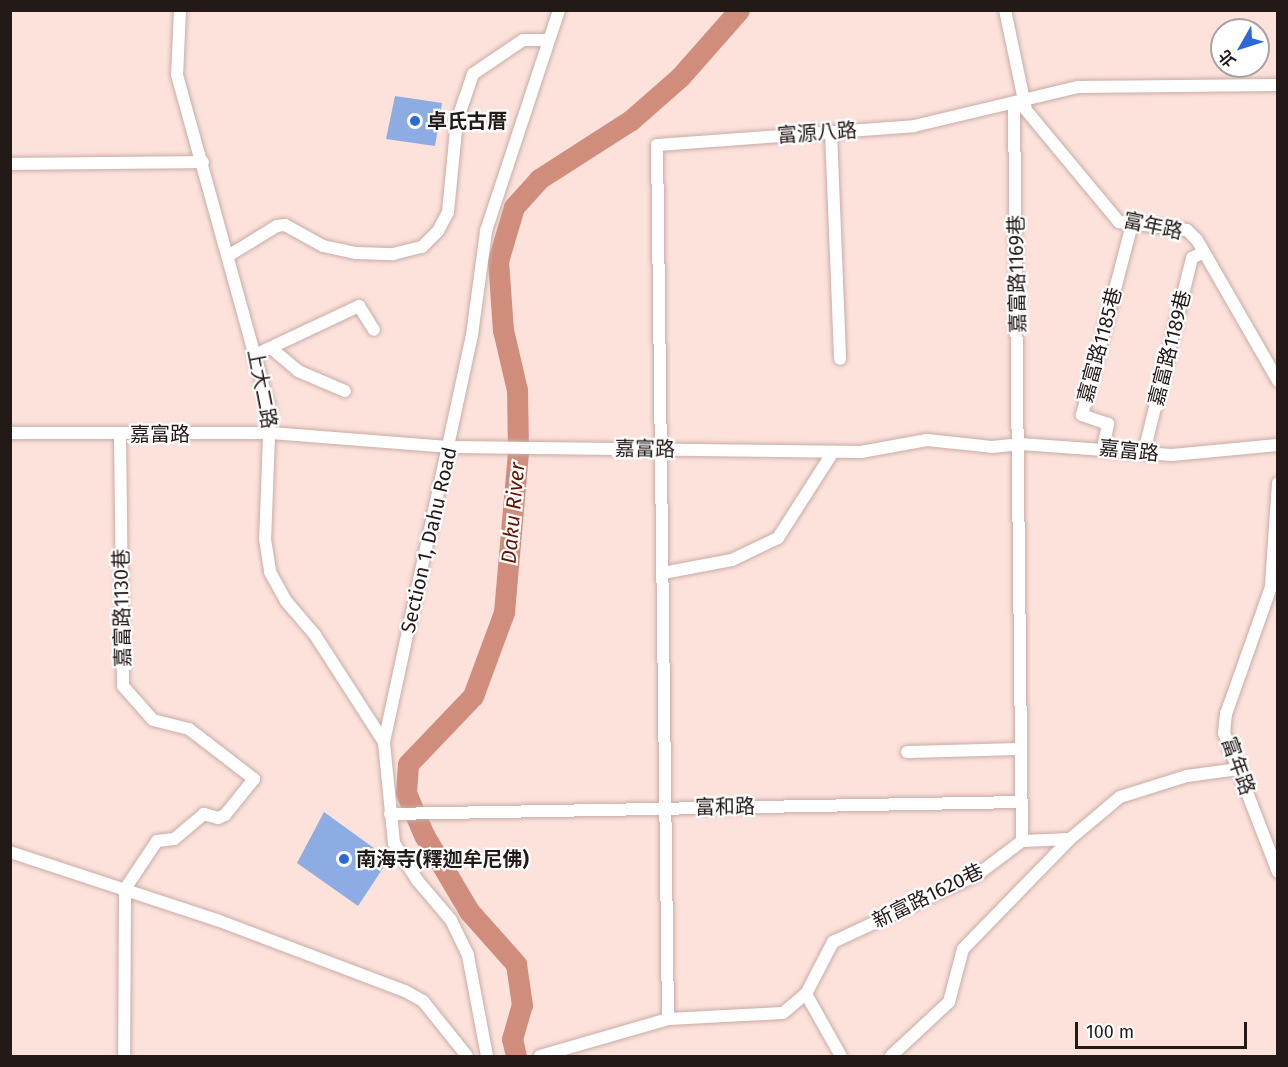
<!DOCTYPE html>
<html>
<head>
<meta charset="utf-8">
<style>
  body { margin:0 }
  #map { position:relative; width:1288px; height:1067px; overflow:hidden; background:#fde2db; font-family:"Fira Sans","Noto Sans TC",sans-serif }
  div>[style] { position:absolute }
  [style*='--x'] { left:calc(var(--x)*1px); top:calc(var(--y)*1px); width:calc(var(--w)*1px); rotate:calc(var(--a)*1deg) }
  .river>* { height:21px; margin:-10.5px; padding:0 10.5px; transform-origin:10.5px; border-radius:10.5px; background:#d18d7c }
  .building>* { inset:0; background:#8cace3 }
  .roads { filter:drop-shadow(0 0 2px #c7ada6) drop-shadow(0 0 2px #c7ada6) }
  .minor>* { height:12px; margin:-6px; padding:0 6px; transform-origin:6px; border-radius:6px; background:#fff }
  .dots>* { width:16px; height:16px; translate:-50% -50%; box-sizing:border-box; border:3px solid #fff; border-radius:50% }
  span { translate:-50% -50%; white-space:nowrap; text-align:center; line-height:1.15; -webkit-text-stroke:4.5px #fff; paint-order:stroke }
  .poi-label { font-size:20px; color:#231917; font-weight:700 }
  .left { translate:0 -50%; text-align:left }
  .street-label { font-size:20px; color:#231917 }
  .water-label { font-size:21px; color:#651401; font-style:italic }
  .frame { position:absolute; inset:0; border:12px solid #231917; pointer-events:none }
  .north { position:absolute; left:1210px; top:18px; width:60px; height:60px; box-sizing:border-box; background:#fff; border:2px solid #a7a3a2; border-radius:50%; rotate:231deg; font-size:16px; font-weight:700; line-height:24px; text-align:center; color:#231917 }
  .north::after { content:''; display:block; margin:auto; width:21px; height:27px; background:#2a69d6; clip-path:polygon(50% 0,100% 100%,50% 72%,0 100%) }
  .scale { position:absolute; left:1075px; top:1022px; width:172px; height:27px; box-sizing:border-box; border:3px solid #231917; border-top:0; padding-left:8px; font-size:18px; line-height:21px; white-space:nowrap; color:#231917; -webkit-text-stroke:4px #fff; paint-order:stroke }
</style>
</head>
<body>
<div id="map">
  <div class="river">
    <i style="--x:516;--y:1056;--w:17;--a:-103"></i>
    <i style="--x:512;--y:1039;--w:35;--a:-74"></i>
    <i style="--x:522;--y:1005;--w:41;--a:-98.3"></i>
    <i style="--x:516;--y:964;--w:71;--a:-131.6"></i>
    <i style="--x:469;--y:911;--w:88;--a:-120.6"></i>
    <i style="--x:424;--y:835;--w:46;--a:-113.2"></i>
    <i style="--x:406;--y:793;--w:29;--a:-86"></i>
    <i style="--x:408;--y:764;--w:94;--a:-46.3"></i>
    <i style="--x:473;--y:696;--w:90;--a:-69.7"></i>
    <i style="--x:504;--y:612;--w:161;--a:-85"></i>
    <i style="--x:518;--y:452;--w:62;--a:-90.9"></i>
    <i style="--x:517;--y:390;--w:62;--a:-103.1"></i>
    <i style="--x:503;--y:330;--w:69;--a:-94.1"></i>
    <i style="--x:498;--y:261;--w:56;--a:-73.5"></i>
    <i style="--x:514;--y:207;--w:38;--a:-48"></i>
    <i style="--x:539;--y:179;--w:109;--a:-32.7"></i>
    <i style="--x:631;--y:120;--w:65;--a:-41.3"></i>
    <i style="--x:680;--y:77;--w:89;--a:-48.6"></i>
  </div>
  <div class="building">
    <i style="clip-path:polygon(395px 96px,442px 103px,435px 146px,386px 139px)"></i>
    <i style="clip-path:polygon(324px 812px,389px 859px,358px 906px,297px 863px)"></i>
  </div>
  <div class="roads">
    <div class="minor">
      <i style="--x:180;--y:10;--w:65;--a:92.6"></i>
      <i style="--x:177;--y:75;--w:349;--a:74.5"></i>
      <i style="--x:270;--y:411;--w:128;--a:92.2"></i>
      <i style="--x:265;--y:539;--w:33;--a:81"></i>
      <i style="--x:270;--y:572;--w:33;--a:61"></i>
      <i style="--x:286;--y:601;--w:45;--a:49.5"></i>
      <i style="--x:315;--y:635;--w:127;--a:57.2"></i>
      <i style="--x:1005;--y:10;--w:102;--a:78.1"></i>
      <i style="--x:1026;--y:110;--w:146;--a:50.3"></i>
      <i style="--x:1119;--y:222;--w:68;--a:6.7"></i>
      <i style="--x:1187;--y:230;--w:14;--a:45"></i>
      <i style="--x:1197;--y:240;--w:163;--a:60.1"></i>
      <i style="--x:1014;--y:104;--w:737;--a:89.38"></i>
      <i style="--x:831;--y:132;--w:227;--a:87.7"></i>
      <i style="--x:10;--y:164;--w:193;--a:-0.6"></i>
      <i style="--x:228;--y:256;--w:57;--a:-31.5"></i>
      <i style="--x:277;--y:226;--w:8;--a:-7"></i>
      <i style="--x:285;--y:225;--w:43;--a:28.9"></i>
      <i style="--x:323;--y:246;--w:34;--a:12"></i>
      <i style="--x:356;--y:253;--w:37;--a:2"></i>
      <i style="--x:393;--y:254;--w:30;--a:-14"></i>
      <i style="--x:422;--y:247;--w:23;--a:-45"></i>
      <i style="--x:438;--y:231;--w:21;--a:-62"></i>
      <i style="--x:448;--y:212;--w:91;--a:-84.4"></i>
      <i style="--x:457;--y:121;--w:50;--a:-71.2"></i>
      <i style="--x:473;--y:74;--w:60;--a:-34.2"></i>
      <i style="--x:523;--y:40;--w:23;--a:0"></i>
      <i style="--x:271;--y:348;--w:35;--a:40"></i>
      <i style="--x:298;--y:371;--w:51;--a:23.1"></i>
      <i style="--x:257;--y:354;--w:113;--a:-25.2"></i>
      <i style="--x:359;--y:306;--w:28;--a:58"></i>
      <i style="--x:10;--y:433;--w:261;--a:0"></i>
      <i style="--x:271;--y:433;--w:180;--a:4.5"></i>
      <i style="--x:450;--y:447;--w:411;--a:0.7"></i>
      <i style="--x:861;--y:452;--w:67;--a:-10.3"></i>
      <i style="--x:927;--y:440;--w:65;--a:6.1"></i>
      <i style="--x:992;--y:447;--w:27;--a:-6"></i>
      <i style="--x:1019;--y:444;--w:153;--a:4.1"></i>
      <i style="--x:1172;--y:455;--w:106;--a:-5.4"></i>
      <i style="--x:120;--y:434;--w:252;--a:89.3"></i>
      <i style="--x:123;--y:686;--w:45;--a:48.6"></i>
      <i style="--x:153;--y:720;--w:37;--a:14"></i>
      <i style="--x:189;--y:729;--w:82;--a:37.6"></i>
      <i style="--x:254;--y:779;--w:46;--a:128.9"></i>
      <i style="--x:225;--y:815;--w:8;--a:157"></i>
      <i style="--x:218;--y:818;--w:15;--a:-164"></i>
      <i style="--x:204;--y:814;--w:39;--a:140"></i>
      <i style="--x:174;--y:839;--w:17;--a:173"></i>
      <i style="--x:157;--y:841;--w:58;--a:123.7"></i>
      <i style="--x:125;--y:889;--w:167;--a:90.3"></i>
      <i style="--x:1103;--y:448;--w:25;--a:-78"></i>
      <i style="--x:1108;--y:424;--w:28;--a:-161"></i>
      <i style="--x:1082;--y:415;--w:197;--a:-75.3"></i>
      <i style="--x:1144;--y:452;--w:200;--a:-76.1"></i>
      <i style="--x:1192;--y:258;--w:13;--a:-27"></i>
      <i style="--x:1278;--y:483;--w:104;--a:93.9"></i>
      <i style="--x:1271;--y:587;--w:135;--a:109.5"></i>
      <i style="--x:1226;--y:714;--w:19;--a:96"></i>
      <i style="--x:1224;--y:733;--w:149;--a:68.8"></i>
      <i style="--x:663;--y:573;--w:70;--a:-10.7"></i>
      <i style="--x:732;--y:560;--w:51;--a:-25.6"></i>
      <i style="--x:778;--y:538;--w:102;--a:-57.4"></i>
      <i style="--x:907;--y:752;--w:114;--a:-1.5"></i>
      <i style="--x:390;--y:814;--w:631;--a:-1.09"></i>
      <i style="--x:10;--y:852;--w:218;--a:18.2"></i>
      <i style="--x:217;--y:920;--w:201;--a:20.7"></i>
      <i style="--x:405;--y:991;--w:21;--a:29"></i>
      <i style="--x:423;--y:1001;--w:70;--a:51.3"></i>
      <i style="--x:806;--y:994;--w:71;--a:60.6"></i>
      <i style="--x:668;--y:1019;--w:874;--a:-90.72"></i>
      <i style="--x:657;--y:145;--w:258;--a:-4.2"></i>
      <i style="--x:914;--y:126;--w:169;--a:-13.4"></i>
      <i style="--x:1078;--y:87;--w:200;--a:-0.6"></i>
      <i style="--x:487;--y:1056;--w:103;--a:-100.7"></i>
      <i style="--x:468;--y:955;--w:39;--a:-116"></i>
      <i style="--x:451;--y:920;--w:52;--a:-130.4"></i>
      <i style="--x:417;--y:880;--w:44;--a:-121.9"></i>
      <i style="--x:394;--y:843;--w:101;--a:-95.7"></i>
      <i style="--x:384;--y:742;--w:416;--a:-77.8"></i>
      <i style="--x:472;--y:335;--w:105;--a:-82.3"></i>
      <i style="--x:486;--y:231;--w:233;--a:-71.7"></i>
      <i style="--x:540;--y:1056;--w:133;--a:-16.1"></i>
      <i style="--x:668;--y:1019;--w:115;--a:-3"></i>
      <i style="--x:783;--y:1013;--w:30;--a:-40"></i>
      <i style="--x:806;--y:994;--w:59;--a:-62.6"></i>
      <i style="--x:833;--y:942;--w:159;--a:-25"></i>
      <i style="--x:977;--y:875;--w:56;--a:-37.1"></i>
      <i style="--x:1022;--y:841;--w:48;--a:-2.4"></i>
      <i style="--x:1070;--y:839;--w:65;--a:-40"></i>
      <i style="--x:1120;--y:797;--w:70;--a:-17.4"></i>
      <i style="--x:1187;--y:776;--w:52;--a:-7.7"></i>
      <i style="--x:891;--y:1056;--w:79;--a:-43"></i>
      <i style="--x:949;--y:1002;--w:55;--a:-75.2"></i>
      <i style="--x:963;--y:949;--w:153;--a:-45.8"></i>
    </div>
  </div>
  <div class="dots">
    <i style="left:415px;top:121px;background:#2a69d6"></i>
    <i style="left:344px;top:859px;background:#2a69d6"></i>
  </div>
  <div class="poi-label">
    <span class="left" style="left:427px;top:121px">卓氏古厝</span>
    <span class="left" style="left:356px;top:859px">南海寺(釋迦牟尼佛)</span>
  </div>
  <div class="street-label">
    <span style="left:817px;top:133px;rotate:-4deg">富源八路</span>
    <span style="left:1153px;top:226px;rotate:12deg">富年路</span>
    <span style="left:1017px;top:274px;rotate:-91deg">嘉富路1169巷</span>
    <span style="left:1100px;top:345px;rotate:-75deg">嘉富路1185巷</span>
    <span style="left:1170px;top:348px;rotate:-76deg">嘉富路1189巷</span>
    <span style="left:262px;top:389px;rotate:79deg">上大二路</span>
    <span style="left:160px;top:434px">嘉富路</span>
    <span style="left:645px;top:449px;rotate:1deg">嘉富路</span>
    <span style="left:1129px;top:451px;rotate:6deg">嘉富路</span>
    <span style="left:429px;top:540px;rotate:-77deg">Section 1, Dahu Road</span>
    <span style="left:122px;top:608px;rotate:-91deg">嘉富路1130巷</span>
    <span style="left:1238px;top:766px;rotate:70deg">富年路</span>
    <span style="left:725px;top:807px;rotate:-1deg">富和路</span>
    <span style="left:928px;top:896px;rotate:-26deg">新富路1620巷</span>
  </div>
  <div class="water-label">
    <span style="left:513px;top:513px;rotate:-85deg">Daku River</span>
  </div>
  <div class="frame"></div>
  <div class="north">北</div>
  <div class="scale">100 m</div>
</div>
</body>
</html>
